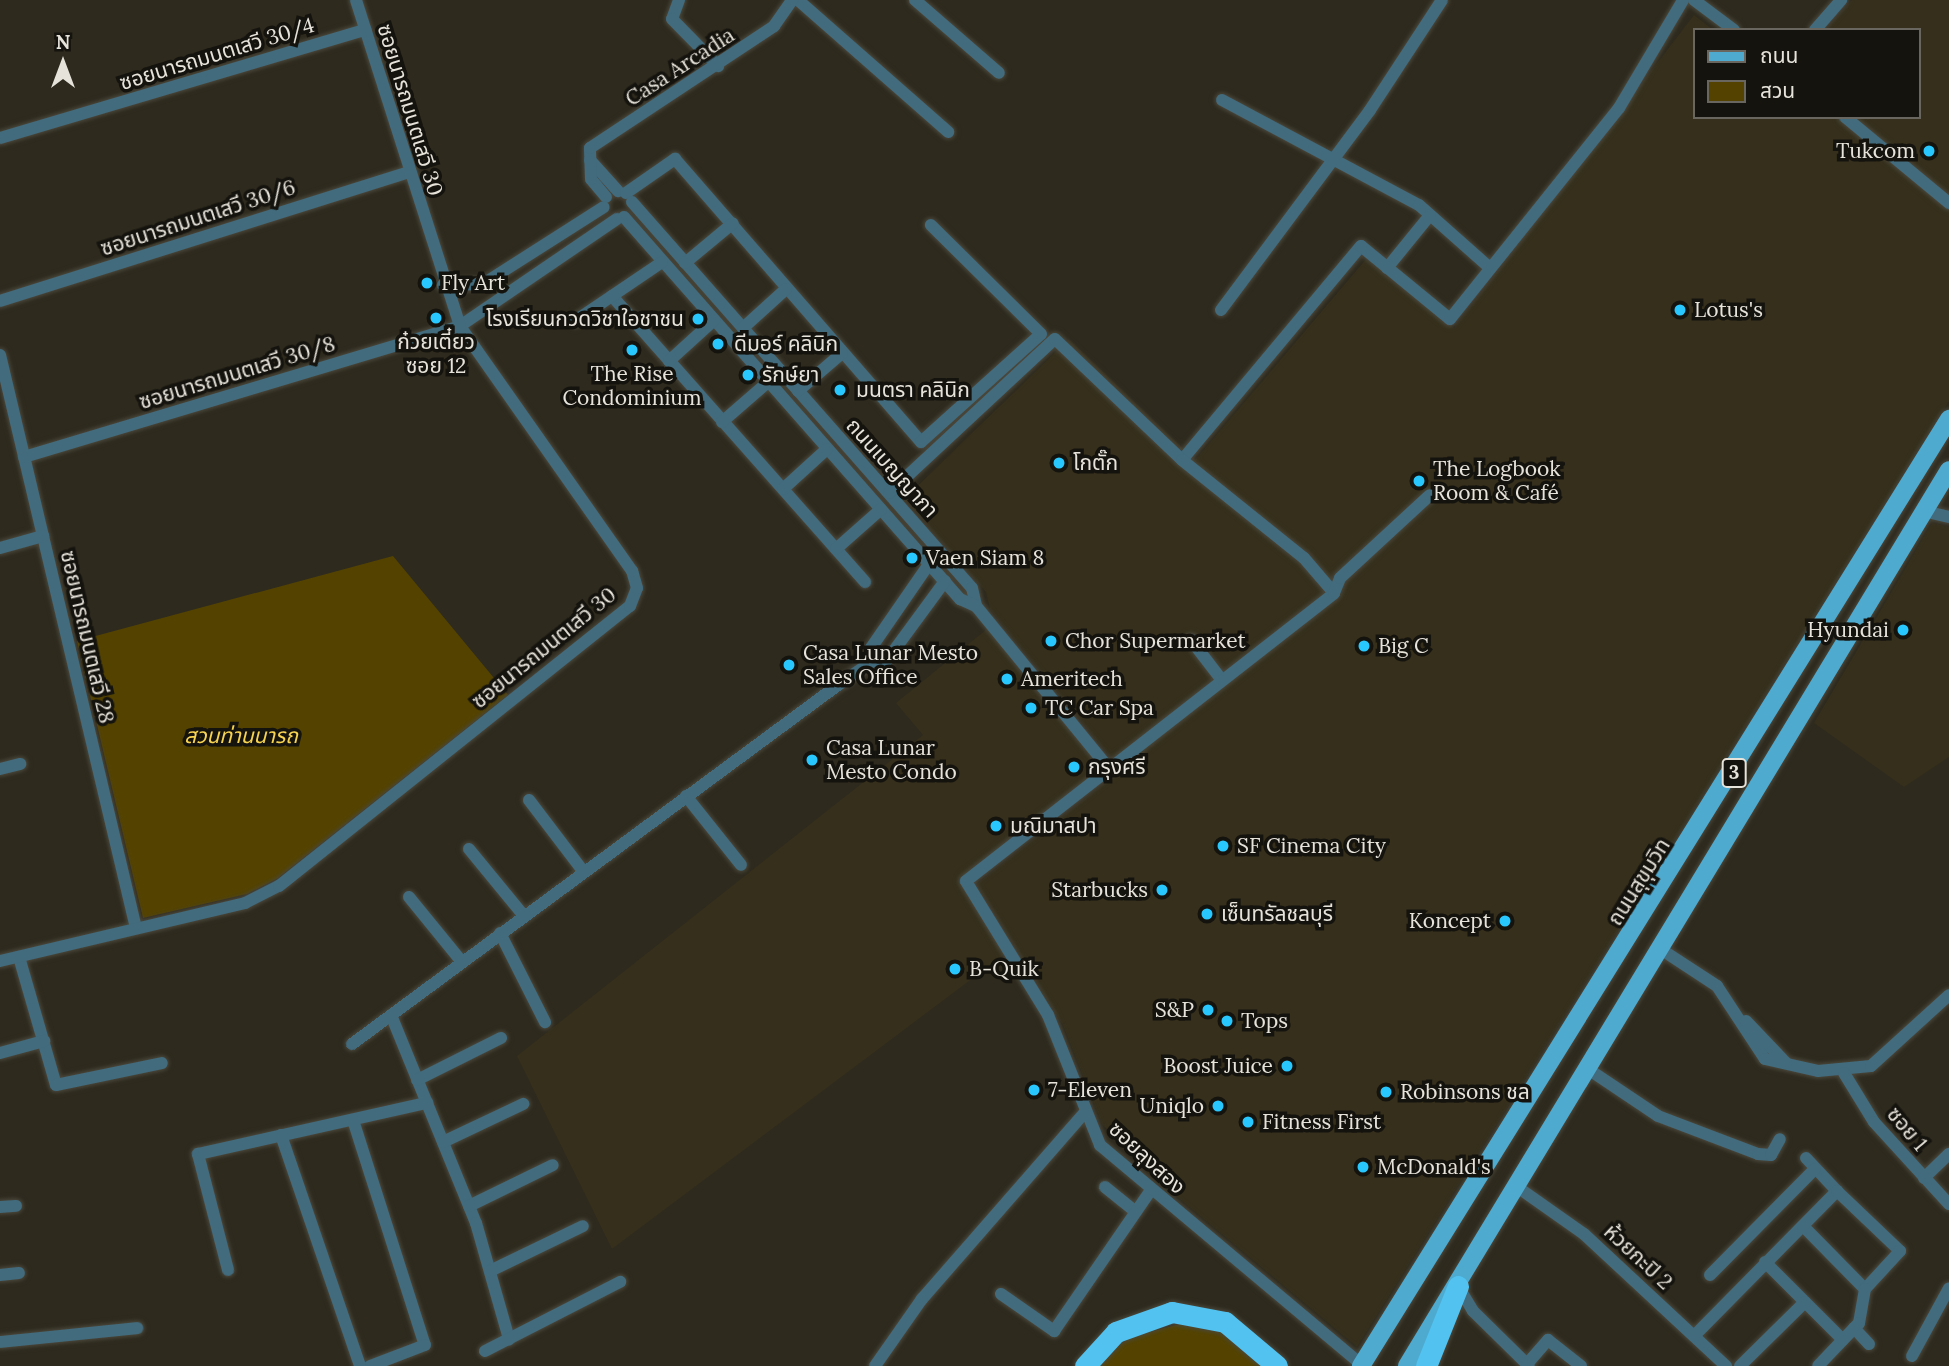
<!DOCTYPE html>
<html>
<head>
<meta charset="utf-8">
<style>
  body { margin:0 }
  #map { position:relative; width:1949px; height:1366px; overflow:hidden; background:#2e2a1e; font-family:Lora,"Noto Sans Thai",serif }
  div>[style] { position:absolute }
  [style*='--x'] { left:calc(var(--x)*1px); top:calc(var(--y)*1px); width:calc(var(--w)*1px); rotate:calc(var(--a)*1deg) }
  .built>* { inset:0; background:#352f1c }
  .green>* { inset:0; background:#544300 }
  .roads { filter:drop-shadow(0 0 2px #4b483c) drop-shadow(0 0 2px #4b483c) }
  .street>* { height:12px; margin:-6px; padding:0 6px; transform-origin:6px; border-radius:6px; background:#426b7d }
  .primary>* { height:18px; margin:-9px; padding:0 9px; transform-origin:9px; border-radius:9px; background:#4faacf }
  .highway>* { height:21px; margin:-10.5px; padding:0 10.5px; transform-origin:10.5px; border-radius:10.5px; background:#52c3f0 }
  .dots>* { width:19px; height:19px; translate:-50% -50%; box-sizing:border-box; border:4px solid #15130d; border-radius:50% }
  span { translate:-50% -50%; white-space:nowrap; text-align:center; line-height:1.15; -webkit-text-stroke:7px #15130d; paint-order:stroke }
  .shield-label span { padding:2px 5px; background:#15130d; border:2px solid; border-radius:5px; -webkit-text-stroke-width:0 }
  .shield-label { font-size:19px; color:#e6e3db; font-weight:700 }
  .street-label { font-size:21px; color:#e6e3db }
  .poi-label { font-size:21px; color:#e6e3db }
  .right { translate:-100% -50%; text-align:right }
  .left { translate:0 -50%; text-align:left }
  .park-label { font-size:21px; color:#f7d352; font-style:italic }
  .legend { position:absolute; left:1693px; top:28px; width:228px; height:91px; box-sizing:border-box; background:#15130d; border:2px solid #69665f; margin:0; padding:9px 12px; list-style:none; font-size:21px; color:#e6e3db }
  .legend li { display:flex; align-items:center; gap:14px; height:35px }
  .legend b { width:35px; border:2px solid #69665f }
  .north { position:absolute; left:28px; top:28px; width:70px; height:70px; -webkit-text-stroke:5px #15130d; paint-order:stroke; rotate:0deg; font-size:19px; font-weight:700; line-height:28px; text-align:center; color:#e6e3db }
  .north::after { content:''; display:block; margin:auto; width:24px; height:32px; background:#e6e3db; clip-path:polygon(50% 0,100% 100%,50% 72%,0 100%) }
</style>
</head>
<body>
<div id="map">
  <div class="built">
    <i style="clip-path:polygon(1852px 0,1949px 0,1949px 401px,1357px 1347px,1144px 1169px,1102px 1124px,1063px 1025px,977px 884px,1121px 770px,990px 609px,986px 592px,904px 499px,1069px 339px,1195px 460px,1368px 257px,1454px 328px,1694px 15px,1713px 30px,1695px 30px,1695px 117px,1919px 117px,1919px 30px,1825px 30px)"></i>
    <i style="clip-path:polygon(1932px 523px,1949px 527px,1949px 757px,1904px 787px,1814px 723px)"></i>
    <i style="clip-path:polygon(987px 629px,1102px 769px,962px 880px,1009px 951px,612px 1249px,517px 1056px,923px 735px,896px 703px)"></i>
  </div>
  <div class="green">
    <i style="clip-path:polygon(393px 556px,508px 695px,278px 878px,247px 894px,143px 918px,77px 641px)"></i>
    <i style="clip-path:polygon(1187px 1322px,1223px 1331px,1265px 1366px,1096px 1366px,1124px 1339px)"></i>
  </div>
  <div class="roads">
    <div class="street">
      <i style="--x:679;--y:0;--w:20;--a:110"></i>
      <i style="--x:672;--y:19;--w:66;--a:45.6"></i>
      <i style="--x:798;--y:0;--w:200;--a:41.3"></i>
      <i style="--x:915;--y:0;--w:111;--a:41"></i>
      <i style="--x:1694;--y:0;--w:50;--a:36.9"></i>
      <i style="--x:1815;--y:30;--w:40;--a:-49"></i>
      <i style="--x:1222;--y:100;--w:223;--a:28.1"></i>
      <i style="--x:1419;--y:205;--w:95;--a:41.6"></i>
      <i style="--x:1845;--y:117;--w:135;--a:39.6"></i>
      <i style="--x:0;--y:138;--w:381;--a:-16.5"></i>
      <i style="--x:590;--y:160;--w:42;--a:47.9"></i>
      <i style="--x:626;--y:193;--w:60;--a:-34.8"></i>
      <i style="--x:675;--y:159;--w:375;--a:49"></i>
      <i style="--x:921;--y:442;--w:161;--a:-42"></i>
      <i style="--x:1041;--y:334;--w:155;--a:-135.3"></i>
      <i style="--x:606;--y:197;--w:23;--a:-130"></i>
      <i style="--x:591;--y:179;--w:31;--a:-92"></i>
      <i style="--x:590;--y:148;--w:221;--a:-33.5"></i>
      <i style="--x:774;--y:26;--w:32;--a:-55"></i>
      <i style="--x:632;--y:202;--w:514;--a:48.63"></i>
      <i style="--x:972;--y:588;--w:18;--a:77"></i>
      <i style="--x:624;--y:217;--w:509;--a:48.67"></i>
      <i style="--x:960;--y:599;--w:17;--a:24"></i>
      <i style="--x:976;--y:606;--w:212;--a:50.7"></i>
      <i style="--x:685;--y:263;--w:62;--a:-39.8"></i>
      <i style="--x:1387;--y:268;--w:68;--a:-50.9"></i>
      <i style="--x:443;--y:285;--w:40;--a:-1.4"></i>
      <i style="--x:483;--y:284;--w:143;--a:-32.5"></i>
      <i style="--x:612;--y:296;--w:382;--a:48.5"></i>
      <i style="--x:0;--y:301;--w:428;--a:-17.5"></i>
      <i style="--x:1221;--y:310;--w:249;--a:-53.3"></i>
      <i style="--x:1370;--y:110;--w:131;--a:-56.8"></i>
      <i style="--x:575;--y:321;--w:105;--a:-34.1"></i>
      <i style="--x:743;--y:328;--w:58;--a:-42.2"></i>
      <i style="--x:0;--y:355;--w:589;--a:76.65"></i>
      <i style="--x:669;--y:361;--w:61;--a:-42.3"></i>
      <i style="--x:798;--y:391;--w:58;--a:-40.8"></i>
      <i style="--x:722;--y:422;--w:61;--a:-41"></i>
      <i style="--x:24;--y:457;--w:455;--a:-16.7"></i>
      <i style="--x:460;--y:326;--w:190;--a:-34.3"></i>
      <i style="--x:1182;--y:460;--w:279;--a:-50.1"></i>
      <i style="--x:1361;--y:246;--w:115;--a:39.4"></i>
      <i style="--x:1450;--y:319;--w:270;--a:-51.3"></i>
      <i style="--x:1619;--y:108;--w:126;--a:-59.3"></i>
      <i style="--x:783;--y:489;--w:59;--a:-42.3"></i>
      <i style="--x:889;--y:493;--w:226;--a:-42.9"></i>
      <i style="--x:1055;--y:339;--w:175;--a:43.6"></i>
      <i style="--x:1182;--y:460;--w:156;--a:38.8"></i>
      <i style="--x:1304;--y:558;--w:46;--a:49.4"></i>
      <i style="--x:1923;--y:511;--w:27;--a:13"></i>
      <i style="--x:0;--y:548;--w:45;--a:-15.6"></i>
      <i style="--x:836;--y:549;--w:60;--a:-41.6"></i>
      <i style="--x:1191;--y:640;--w:49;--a:52.4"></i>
      <i style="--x:873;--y:661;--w:13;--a:-99"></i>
      <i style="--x:871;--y:648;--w:102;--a:-55.4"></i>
      <i style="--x:0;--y:769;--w:21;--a:-14"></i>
      <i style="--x:686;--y:796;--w:88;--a:51.4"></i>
      <i style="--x:529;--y:800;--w:89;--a:52.7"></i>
      <i style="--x:469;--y:849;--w:87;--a:50.6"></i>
      <i style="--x:409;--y:897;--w:84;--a:50.8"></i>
      <i style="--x:500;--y:933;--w:100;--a:63.2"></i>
      <i style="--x:1662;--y:950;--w:66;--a:33.2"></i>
      <i style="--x:1717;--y:986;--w:87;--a:56.7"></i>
      <i style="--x:1765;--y:1059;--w:54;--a:12.8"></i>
      <i style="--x:1818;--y:1071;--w:53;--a:-5.4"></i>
      <i style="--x:1871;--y:1066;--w:105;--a:-42.3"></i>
      <i style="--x:19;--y:957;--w:133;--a:73.9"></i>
      <i style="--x:56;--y:1085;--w:108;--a:-11.7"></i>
      <i style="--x:0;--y:961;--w:252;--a:-13.3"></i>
      <i style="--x:245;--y:903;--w:38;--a:-27"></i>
      <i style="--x:279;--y:886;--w:449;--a:-38.6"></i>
      <i style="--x:630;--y:606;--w:19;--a:-69"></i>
      <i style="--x:637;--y:588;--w:18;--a:-106"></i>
      <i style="--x:632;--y:571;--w:299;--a:-125.1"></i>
      <i style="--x:460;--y:326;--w:342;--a:-107.7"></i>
      <i style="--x:391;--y:1015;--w:225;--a:67.8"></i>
      <i style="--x:476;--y:1223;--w:121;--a:74.1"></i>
      <i style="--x:1746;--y:1021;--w:58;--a:46.4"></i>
      <i style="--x:352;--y:1044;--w:604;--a:-36.45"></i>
      <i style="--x:838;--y:685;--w:42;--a:-34.4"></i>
      <i style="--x:873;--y:661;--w:14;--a:-4"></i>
      <i style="--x:887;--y:660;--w:98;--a:-53.7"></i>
      <i style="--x:0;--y:1053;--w:46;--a:-15.3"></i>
      <i style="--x:1588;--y:1069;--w:84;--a:33.9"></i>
      <i style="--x:1658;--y:1116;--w:107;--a:20.8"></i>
      <i style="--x:1758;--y:1154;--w:13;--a:4"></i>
      <i style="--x:1771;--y:1155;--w:18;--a:-61"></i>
      <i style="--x:1844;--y:1073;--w:57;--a:58.5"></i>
      <i style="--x:1874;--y:1122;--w:111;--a:47.6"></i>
      <i style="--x:417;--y:1080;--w:94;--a:-26.6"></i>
      <i style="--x:353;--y:1120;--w:236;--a:72.3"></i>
      <i style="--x:425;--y:1345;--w:59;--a:159.1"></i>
      <i style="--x:281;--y:1135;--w:244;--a:71.1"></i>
      <i style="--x:443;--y:1142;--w:89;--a:-25.4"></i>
      <i style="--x:1806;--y:1158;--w:45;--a:46.8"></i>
      <i style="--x:1924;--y:1178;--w:35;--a:-44"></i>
      <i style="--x:1516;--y:1186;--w:83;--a:35.2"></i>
      <i style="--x:1584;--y:1234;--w:194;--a:42.9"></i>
      <i style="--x:1105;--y:1187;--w:38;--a:39"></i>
      <i style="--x:469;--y:1206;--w:93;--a:-26"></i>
      <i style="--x:0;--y:1207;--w:16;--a:-4"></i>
      <i style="--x:1803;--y:1226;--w:88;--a:45.5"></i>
      <i style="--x:1765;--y:1262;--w:110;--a:45"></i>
      <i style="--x:228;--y:1270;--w:120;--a:-104.5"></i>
      <i style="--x:198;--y:1154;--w:235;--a:-12.6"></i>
      <i style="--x:490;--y:1271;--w:103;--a:-25.8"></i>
      <i style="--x:0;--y:1275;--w:19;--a:-6"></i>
      <i style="--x:1710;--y:1275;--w:149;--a:-45.3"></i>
      <i style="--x:1458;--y:1286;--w:29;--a:59"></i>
      <i style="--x:1473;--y:1311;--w:78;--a:44.5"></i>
      <i style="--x:1001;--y:1294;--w:65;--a:34.9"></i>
      <i style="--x:1054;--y:1331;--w:171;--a:-55.5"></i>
      <i style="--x:1854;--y:1328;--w:22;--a:47"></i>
      <i style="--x:1694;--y:1336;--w:204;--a:-45.4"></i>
      <i style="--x:1837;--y:1191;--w:87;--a:43.6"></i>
      <i style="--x:1900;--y:1251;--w:52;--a:132.6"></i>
      <i style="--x:1865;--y:1289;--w:35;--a:100"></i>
      <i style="--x:1859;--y:1323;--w:59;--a:133.6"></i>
      <i style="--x:0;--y:1342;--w:138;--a:-5.8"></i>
      <i style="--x:485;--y:1351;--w:152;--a:-27.1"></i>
      <i style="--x:1912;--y:1356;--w:77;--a:-61.4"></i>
      <i style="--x:1527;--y:1364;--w:32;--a:-49"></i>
      <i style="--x:1548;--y:1340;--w:42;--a:38.2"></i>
      <i style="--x:1362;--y:1365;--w:342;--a:-140"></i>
      <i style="--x:1100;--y:1145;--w:140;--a:-111.8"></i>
      <i style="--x:1048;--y:1015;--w:157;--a:-121.5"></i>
      <i style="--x:966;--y:881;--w:467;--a:-38"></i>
      <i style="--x:1334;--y:593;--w:16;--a:-68"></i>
      <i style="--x:1340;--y:578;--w:122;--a:-42.7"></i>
      <i style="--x:875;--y:1366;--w:82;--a:-55"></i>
      <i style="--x:922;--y:1299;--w:247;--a:-48.9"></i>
      <i style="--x:1740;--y:1366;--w:91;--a:-44.6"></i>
    </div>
    <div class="primary">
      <i style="--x:1361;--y:1366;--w:1115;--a:-58.16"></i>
      <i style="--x:1407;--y:1366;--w:1047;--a:-58.83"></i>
    </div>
    <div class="highway">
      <i style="--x:1085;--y:1366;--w:46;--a:-47.6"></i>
      <i style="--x:1116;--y:1332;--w:59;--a:-19.7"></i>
      <i style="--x:1172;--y:1312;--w:54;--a:10.7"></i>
      <i style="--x:1225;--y:1322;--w:68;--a:40.2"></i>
      <i style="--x:1426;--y:1366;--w:86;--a:-68.2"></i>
    </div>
  </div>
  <div class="dots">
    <i style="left:1929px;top:151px;background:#28c8ff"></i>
    <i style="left:427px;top:283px;background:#28c8ff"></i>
    <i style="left:1680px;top:310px;background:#28c8ff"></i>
    <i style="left:436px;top:318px;background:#28c8ff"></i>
    <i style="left:698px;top:319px;background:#28c8ff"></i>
    <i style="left:718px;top:344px;background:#28c8ff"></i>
    <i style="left:632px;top:350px;background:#28c8ff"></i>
    <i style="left:748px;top:375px;background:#28c8ff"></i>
    <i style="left:840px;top:390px;background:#28c8ff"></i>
    <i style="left:1059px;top:463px;background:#28c8ff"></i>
    <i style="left:1419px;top:481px;background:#28c8ff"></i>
    <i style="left:912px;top:558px;background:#28c8ff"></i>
    <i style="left:1903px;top:630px;background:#28c8ff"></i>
    <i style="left:1051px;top:641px;background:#28c8ff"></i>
    <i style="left:1364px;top:646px;background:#28c8ff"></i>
    <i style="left:789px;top:665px;background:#28c8ff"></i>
    <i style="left:1007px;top:679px;background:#28c8ff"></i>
    <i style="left:1031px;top:708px;background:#28c8ff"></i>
    <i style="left:812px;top:760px;background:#28c8ff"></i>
    <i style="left:1074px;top:767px;background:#28c8ff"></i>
    <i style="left:996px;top:826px;background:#28c8ff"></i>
    <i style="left:1223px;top:846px;background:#28c8ff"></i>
    <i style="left:1162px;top:890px;background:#28c8ff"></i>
    <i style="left:1207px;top:914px;background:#28c8ff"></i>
    <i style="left:1505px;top:921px;background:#28c8ff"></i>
    <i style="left:955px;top:969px;background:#28c8ff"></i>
    <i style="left:1208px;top:1010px;background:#28c8ff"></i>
    <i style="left:1227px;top:1021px;background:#28c8ff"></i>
    <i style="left:1287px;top:1066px;background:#28c8ff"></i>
    <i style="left:1034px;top:1090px;background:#28c8ff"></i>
    <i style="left:1386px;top:1092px;background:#28c8ff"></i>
    <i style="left:1218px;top:1106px;background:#28c8ff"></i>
    <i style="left:1248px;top:1122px;background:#28c8ff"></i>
    <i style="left:1363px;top:1167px;background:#28c8ff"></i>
  </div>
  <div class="shield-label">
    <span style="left:1734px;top:773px">3</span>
  </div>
  <div class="street-label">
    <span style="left:217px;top:54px;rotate:-17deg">ซอยนารถมนตเสวี 30/4</span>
    <span style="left:680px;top:67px;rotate:-33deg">Casa Arcadia</span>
    <span style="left:410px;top:110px;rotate:73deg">ซอยนารถมนตเสวี 30</span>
    <span style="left:198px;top:218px;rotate:-18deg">ซอยนารถมนตเสวี 30/6</span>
    <span style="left:237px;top:373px;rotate:-17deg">ซอยนารถมนตเสวี 30/8</span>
    <span style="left:892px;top:468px;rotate:48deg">ถนนเบญญาภา</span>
    <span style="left:87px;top:637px;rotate:77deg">ซอยนารถมนตเสวี 28</span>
    <span style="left:544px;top:648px;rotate:-39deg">ซอยนารถมนตเสวี 30</span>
    <span style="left:1639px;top:882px;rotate:-58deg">ถนนสุขุมวิท</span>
    <span style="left:1907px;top:1129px;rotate:50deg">ซอย 1</span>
    <span style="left:1147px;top:1158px;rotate:43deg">ซอยลุงสอง</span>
    <span style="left:1638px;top:1257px;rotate:43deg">ห้วยกะปิ 2</span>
  </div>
  <div class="poi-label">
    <span class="right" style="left:1915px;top:151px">Tukcom</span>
    <span class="left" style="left:441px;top:283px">Fly Art</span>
    <span class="left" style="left:1694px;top:310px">Lotus's</span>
    <span class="right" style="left:684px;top:319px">โรงเรียนกวดวิชาใอชาชน</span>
    <span style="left:436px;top:354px">ก๋วยเตี๋ยว<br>ซอย 12</span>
    <span class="left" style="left:734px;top:344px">ดีมอร์ คลินิก</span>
    <span style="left:632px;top:386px">The Rise<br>Condominium</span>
    <span class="left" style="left:762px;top:375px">รักษ์ยา</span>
    <span class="left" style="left:856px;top:390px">มนตรา คลินิก</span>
    <span class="left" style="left:1073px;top:463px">โกตั๊ก</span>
    <span class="left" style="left:1433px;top:481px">The Logbook<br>Room &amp; Café</span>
    <span class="left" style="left:926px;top:558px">Vaen Siam 8</span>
    <span class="right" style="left:1889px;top:630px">Hyundai</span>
    <span class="left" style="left:1065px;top:641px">Chor Supermarket</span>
    <span class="left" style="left:1378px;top:646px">Big C</span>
    <span class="left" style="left:803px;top:665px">Casa Lunar Mesto<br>Sales Office</span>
    <span class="left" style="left:1021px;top:679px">Ameritech</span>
    <span class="left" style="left:1045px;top:708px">TC Car Spa</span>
    <span class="left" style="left:826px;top:760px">Casa Lunar<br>Mesto Condo</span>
    <span class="left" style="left:1088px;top:767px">กรุงศรี</span>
    <span class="left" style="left:1010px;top:826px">มณิมาสปา</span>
    <span class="left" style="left:1237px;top:846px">SF Cinema City</span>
    <span class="right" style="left:1148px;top:890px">Starbucks</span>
    <span class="left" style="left:1221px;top:914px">เซ็นทรัลชลบุรี</span>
    <span class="right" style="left:1491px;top:921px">Koncept</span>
    <span class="left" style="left:969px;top:969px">B-Quik</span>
    <span class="right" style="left:1194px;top:1010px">S&amp;P</span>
    <span class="left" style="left:1241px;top:1021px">Tops</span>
    <span class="right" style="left:1273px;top:1066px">Boost Juice</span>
    <span class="left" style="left:1048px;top:1090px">7-Eleven</span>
    <span class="left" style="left:1400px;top:1092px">Robinsons ชล</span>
    <span class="right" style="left:1204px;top:1106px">Uniqlo</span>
    <span class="left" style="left:1262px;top:1122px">Fitness First</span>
    <span class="left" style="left:1377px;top:1167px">McDonald's</span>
  </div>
  <div class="park-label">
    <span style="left:241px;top:736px">สวนท่านนารถ</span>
  </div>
  <ul class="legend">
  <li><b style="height:9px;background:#4faacf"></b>ถนน</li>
  <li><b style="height:19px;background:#544300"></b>สวน</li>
  </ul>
  <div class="north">N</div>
</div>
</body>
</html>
